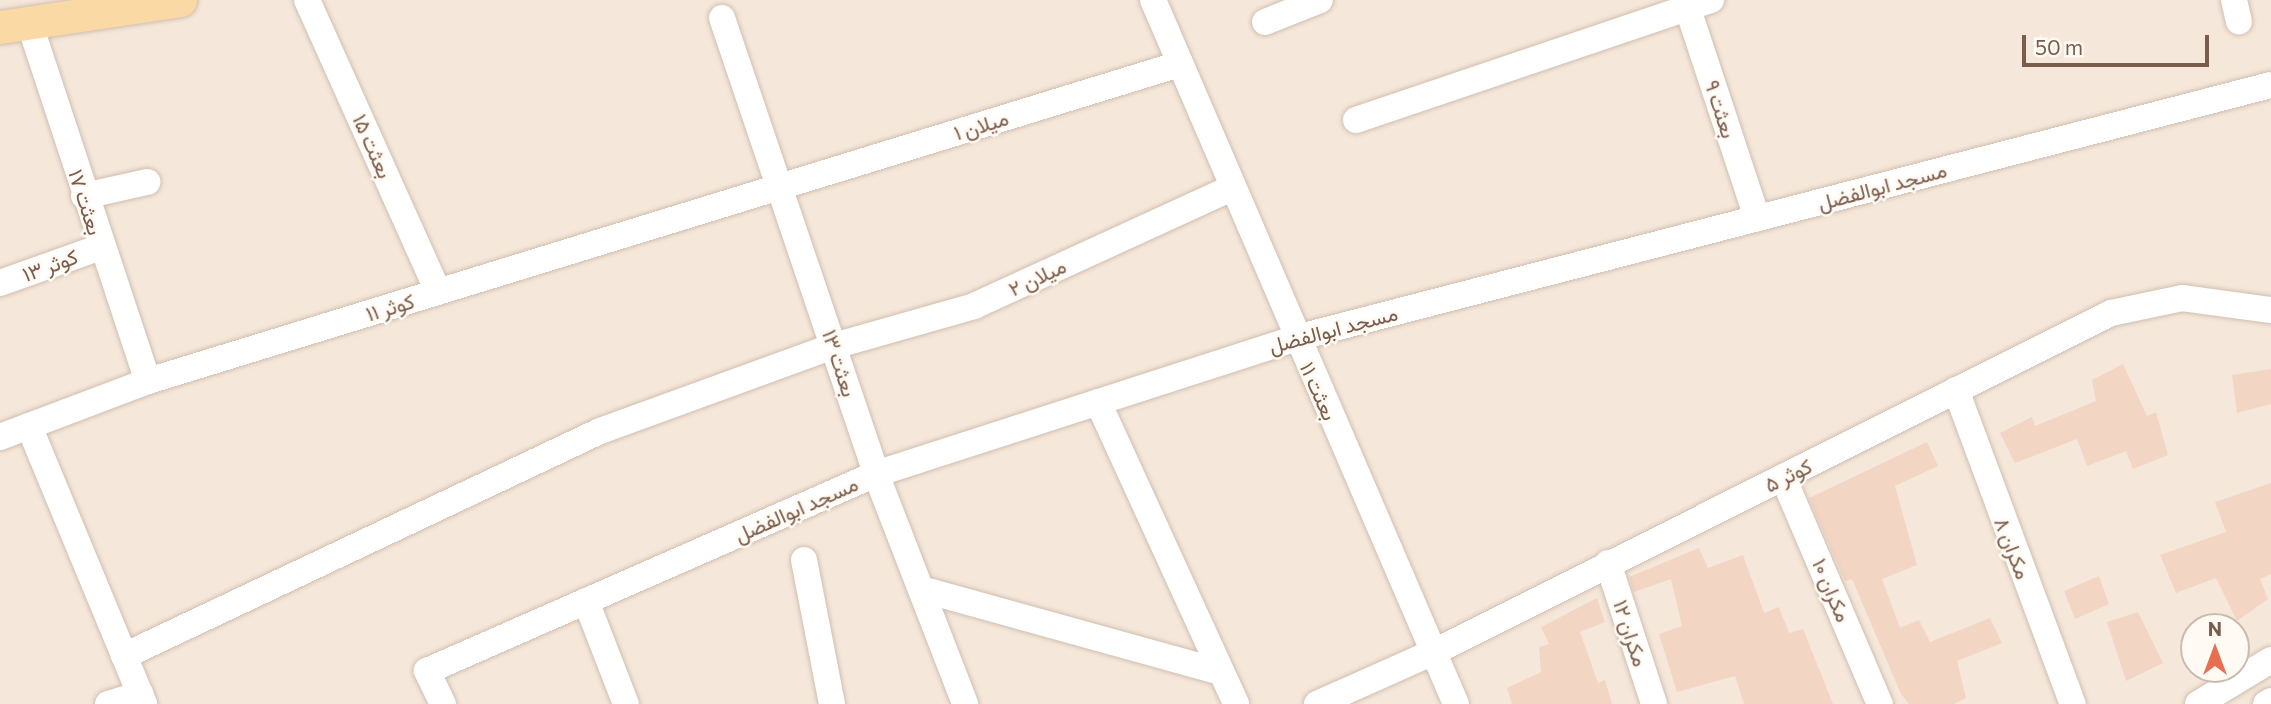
<!DOCTYPE html>
<html>
<head>
<meta charset="utf-8">
<style>
  body { margin:0 }
  #map { position:relative; width:2271px; height:704px; overflow:hidden; background:#fdf6ec; font-family:Commissioner,Vazirmatn,sans-serif }
  div>[style] { position:absolute }
  [style*='--x'] { left:calc(var(--x)*1px); top:calc(var(--y)*1px); width:calc(var(--w)*1px); rotate:calc(var(--a)*1deg) }
  .residential>* { inset:0; background:#f5e8da }
  .building>* { inset:0; background:#f3d5c3 }
  .roads { filter:drop-shadow(0 0 2px #d1beb0) drop-shadow(0 0 2px #d1beb0) }
  .minor>* { height:26px; margin:-13px; padding:0 13px; transform-origin:13px; border-radius:13px; background:#fff }
  .major>* { height:33px; margin:-16.5px; padding:0 16.5px; transform-origin:16.5px; border-radius:16.5px; background:#fbd9a5 }
  span { translate:-50% -50%; white-space:nowrap; text-align:center; line-height:1.15; -webkit-text-stroke:5px #fffaf3; paint-order:stroke }
  .street-label { font-size:21px; color:#7a5c4d }
  .north { position:absolute; left:2180px; top:613px; width:70px; height:70px; box-sizing:border-box; background:#fffaf3; border:2px solid #cabbb1; border-radius:50%; rotate:0deg; font-size:19px; font-weight:700; line-height:28px; text-align:center; color:#7a5c4d }
  .north::after { content:''; display:block; margin:auto; width:24px; height:32px; background:#e76f51; clip-path:polygon(50% 0,100% 100%,50% 72%,0 100%) }
  .scale { position:absolute; left:2022px; top:35px; width:187px; height:32px; box-sizing:border-box; border:4px solid #7a5c4d; border-top:0; padding-left:9px; font-size:21px; line-height:24px; white-space:nowrap; color:#7a5c4d; -webkit-text-stroke:5px #fffaf3; paint-order:stroke }
</style>
</head>
<body>
<div id="map">
  <div class="residential">
    <i style="clip-path:polygon(evenodd,0 0,2271px 0,2271px 704px,0 704px,0 0,2194px 627px,2236px 627px,2236px 669px,2194px 669px,2194px 627px)"></i>
  </div>
  <div class="building">
    <i style="clip-path:polygon(2123px 364px,2147px 416px,2156px 412px,2168px 455px,2133px 469px,2126px 451px,2087px 466px,2077px 439px,2015px 463px,2000px 433px,2032px 417px,2035px 426px,2096px 401px,2092px 380px)"></i>
    <i style="clip-path:polygon(2271px 369px,2271px 404px,2237px 413px,2232px 375px)"></i>
    <i style="clip-path:polygon(1927px 442px,1938px 466px,1895px 486px,1917px 565px,1882px 579px,1900px 628px,1919px 620px,1930px 642px,1990px 618px,2002px 643px,1957px 661px,1966px 698px,1954px 704px,1909px 704px,1901px 694px,1852px 579px,1845px 581px,1809px 498px)"></i>
    <i style="clip-path:polygon(2271px 483px,2271px 574px,2260px 579px,2268px 599px,2237px 621px,2216px 578px,2176px 593px,2160px 555px,2226px 532px,2215px 502px)"></i>
    <i style="clip-path:polygon(1699px 548px,1708px 568px,1743px 555px,1764px 613px,1779px 607px,1789px 633px,1803px 629px,1833px 704px,1744px 704px,1735px 676px,1677px 692px,1659px 634px,1682px 626px,1671px 579px,1634px 592px,1629px 577px)"></i>
    <i style="clip-path:polygon(2099px 576px,2109px 604px,2075px 619px,2064px 591px)"></i>
    <i style="clip-path:polygon(1597px 598px,1605px 622px,1580px 632px,1598px 683px,1605px 680px,1612px 704px,1512px 704px,1507px 688px,1541px 672px,1539px 647px,1549px 644px,1541px 627px)"></i>
    <i style="clip-path:polygon(2138px 612px,2163px 663px,2126px 681px,2107px 622px)"></i>
  </div>
  <div class="roads">
    <div class="minor">
      <i style="--x:307;--y:0;--w:320;--a:65.8"></i>
      <i style="--x:1153;--y:0;--w:766;--a:66.71"></i>
      <i style="--x:1685;--y:0;--w:230;--a:71.7"></i>
      <i style="--x:2234;--y:0;--w:22;--a:77"></i>
      <i style="--x:722;--y:18;--w:481;--a:71.3"></i>
      <i style="--x:876;--y:474;--w:247;--a:68.8"></i>
      <i style="--x:29;--y:22;--w:378;--a:71.7"></i>
      <i style="--x:1265;--y:22;--w:59;--a:-21.8"></i>
      <i style="--x:1356;--y:120;--w:375;--a:-18.7"></i>
      <i style="--x:84;--y:196;--w:65;--a:-12.5"></i>
      <i style="--x:0;--y:283;--w:107;--a:-19.6"></i>
      <i style="--x:1956;--y:390;--w:335;--a:69.6"></i>
      <i style="--x:1098;--y:402;--w:332;--a:65.4"></i>
      <i style="--x:29;--y:426;--w:301;--a:67.5"></i>
      <i style="--x:0;--y:437;--w:158;--a:-20.7"></i>
      <i style="--x:148;--y:381;--w:1080;--a:-17.08"></i>
      <i style="--x:1783;--y:477;--w:247;--a:66.9"></i>
      <i style="--x:804;--y:560;--w:147;--a:79"></i>
      <i style="--x:1608;--y:563;--w:148;--a:71.9"></i>
      <i style="--x:921;--y:589;--w:311;--a:15.5"></i>
      <i style="--x:586;--y:601;--w:110;--a:68.8"></i>
      <i style="--x:124;--y:656;--w:526;--a:-25.3"></i>
      <i style="--x:600;--y:431;--w:249;--a:-20"></i>
      <i style="--x:834;--y:346;--w:146;--a:-15.9"></i>
      <i style="--x:974;--y:306;--w:284;--a:-24.6"></i>
      <i style="--x:108;--y:704;--w:34;--a:-17"></i>
      <i style="--x:443;--y:704;--w:37;--a:-116"></i>
      <i style="--x:427;--y:671;--w:490;--a:-23.7"></i>
      <i style="--x:876;--y:474;--w:441;--a:-17.9"></i>
      <i style="--x:1296;--y:338;--w:1007;--a:-14.55"></i>
      <i style="--x:1317;--y:704;--w:128;--a:-24"></i>
      <i style="--x:1434;--y:652;--w:757;--a:-26.6"></i>
      <i style="--x:2111;--y:313;--w:73;--a:-11.9"></i>
      <i style="--x:2182;--y:298;--w:90;--a:7.7"></i>
      <i style="--x:2198;--y:704;--w:85;--a:-31.1"></i>
      <i style="--x:2266;--y:704;--w:6;--a:-31"></i>
    </div>
    <div class="major">
      <i style="--x:0;--y:27;--w:182;--a:-8.5"></i>
    </div>
  </div>
  <div class="street-label">
    <span style="left:1721px;top:109px;rotate:72deg">بعثت ۹</span>
    <span style="left:981px;top:125px;rotate:-17deg">میلان ۱</span>
    <span style="left:373px;top:146px;rotate:66deg">بعثت ۱۵</span>
    <span style="left:1882px;top:186px;rotate:-15deg">مسجد ابوالفضل</span>
    <span style="left:86px;top:202px;rotate:72deg">بعثت ۱۷</span>
    <span style="left:50px;top:265px;rotate:-20deg">کوثر ۱۳</span>
    <span style="left:1037px;top:277px;rotate:-25deg">میلان ۲</span>
    <span style="left:390px;top:307px;rotate:-17deg">کوثر ۱۱</span>
    <span style="left:1333px;top:329px;rotate:-15deg">مسجد ابوالفضل</span>
    <span style="left:840px;top:363px;rotate:72deg">بعثت ۱۳</span>
    <span style="left:1319px;top:391px;rotate:66deg">بعثت ۱۱</span>
    <span style="left:1788px;top:475px;rotate:-26deg">کوثر ۵</span>
    <span style="left:796px;top:509px;rotate:-24deg">مسجد ابوالفضل</span>
    <span style="left:2013px;top:548px;rotate:69deg">مکران ۸</span>
    <span style="left:1832px;top:590px;rotate:67deg">مکران ۱۰</span>
    <span style="left:1631px;top:633px;rotate:72deg">مکران ۱۲</span>
  </div>
  <div class="north">N</div>
  <div class="scale">50 m</div>
</div>
</body>
</html>
